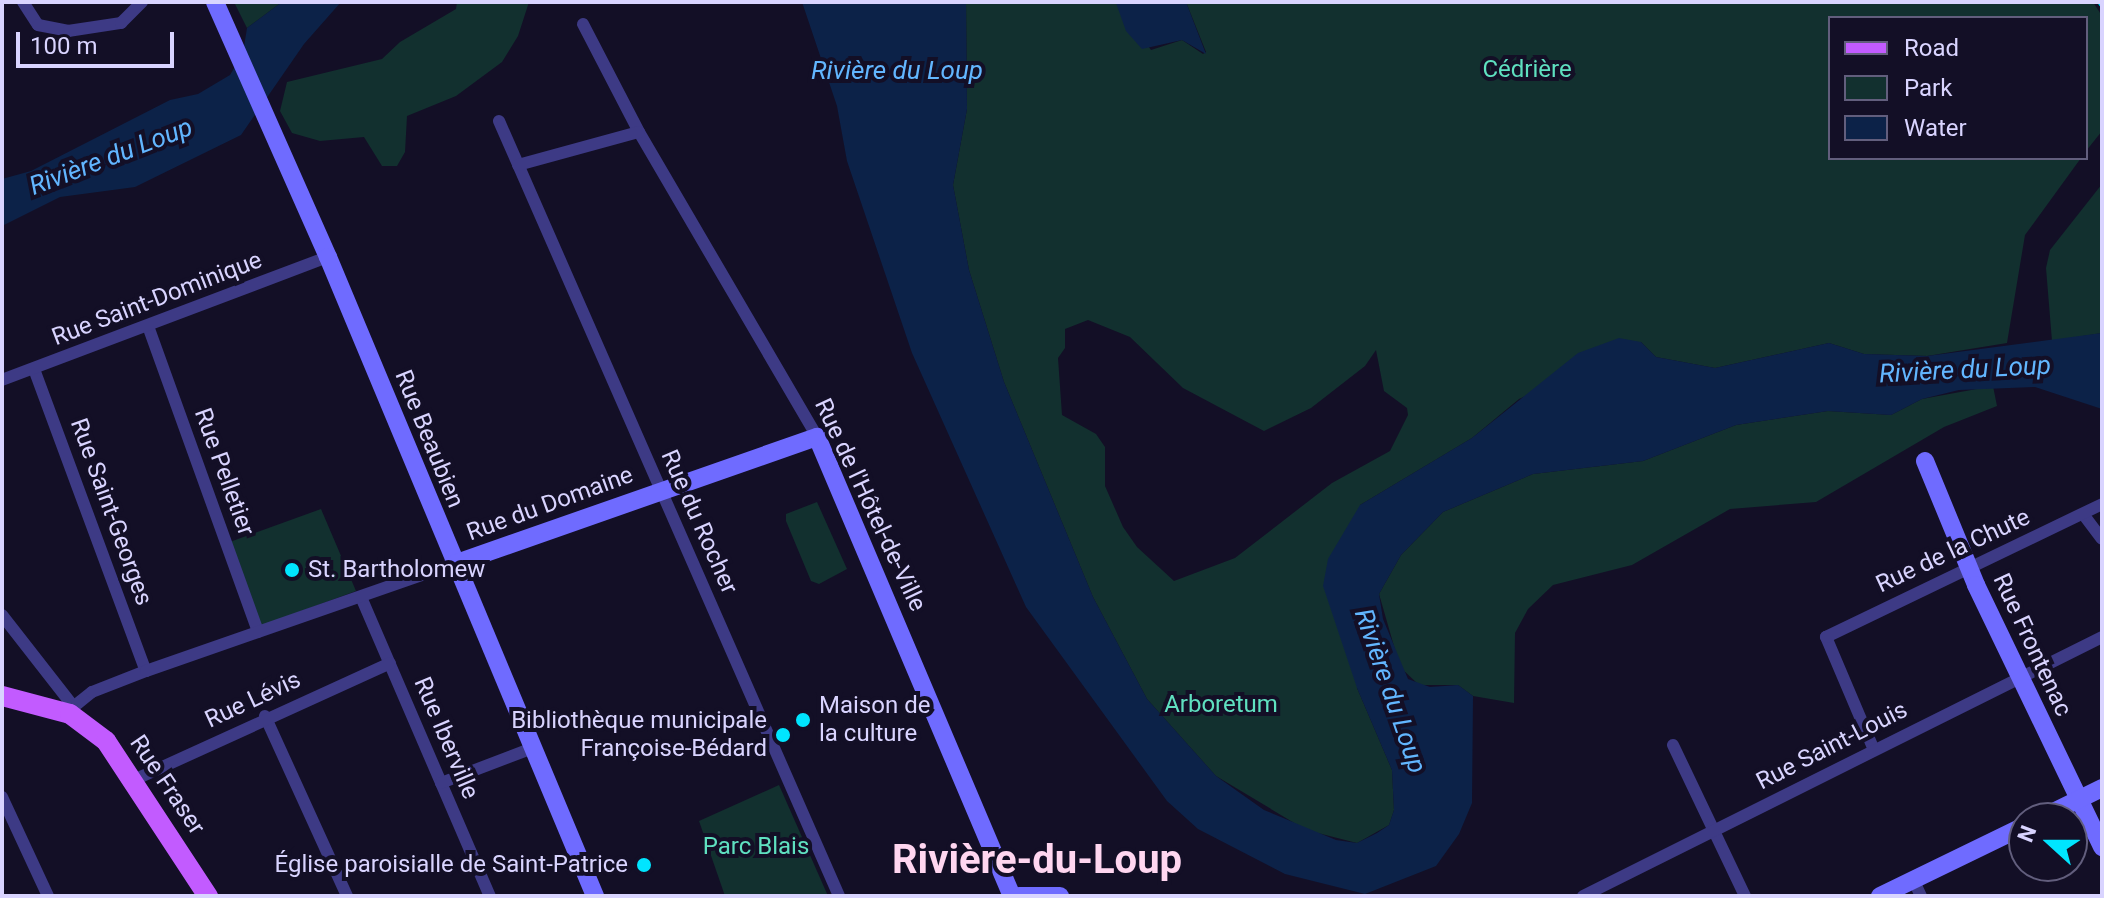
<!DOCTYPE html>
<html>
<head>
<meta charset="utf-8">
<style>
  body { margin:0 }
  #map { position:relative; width:2104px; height:898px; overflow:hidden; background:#130f26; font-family:Roboto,sans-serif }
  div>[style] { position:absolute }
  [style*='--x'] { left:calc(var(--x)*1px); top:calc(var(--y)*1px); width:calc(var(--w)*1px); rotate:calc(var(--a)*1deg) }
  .green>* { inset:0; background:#12302f }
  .water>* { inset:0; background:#0c2248 }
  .street>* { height:12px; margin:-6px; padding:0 6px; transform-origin:6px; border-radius:6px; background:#3d3a85 }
  .secondary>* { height:18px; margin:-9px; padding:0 9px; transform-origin:9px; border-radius:9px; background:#6f6bff }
  .primary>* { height:20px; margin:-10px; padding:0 10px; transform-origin:10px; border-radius:10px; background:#c25bff }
  .rail>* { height:3px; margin-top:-1.5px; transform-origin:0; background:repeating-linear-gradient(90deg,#00e5ff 0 12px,transparent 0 22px) }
  .dots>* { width:22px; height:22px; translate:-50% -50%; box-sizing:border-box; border:4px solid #130f26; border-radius:50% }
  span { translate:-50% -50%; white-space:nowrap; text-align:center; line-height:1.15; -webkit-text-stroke:8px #130f26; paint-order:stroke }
  .park-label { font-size:24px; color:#5fe0c0 }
  .street-label { font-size:24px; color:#d9d4ff }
  .poi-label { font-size:24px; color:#d9d4ff }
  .left { translate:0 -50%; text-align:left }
  .right { translate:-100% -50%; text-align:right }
  .water-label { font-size:26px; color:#62b6ff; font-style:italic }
  .town-label { font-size:40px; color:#ffd6f0; font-weight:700 }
  .frame { position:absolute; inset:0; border:4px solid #d9d4ff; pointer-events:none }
  .legend { position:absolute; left:1828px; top:16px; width:260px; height:144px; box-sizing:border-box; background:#130f26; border:2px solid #625e7d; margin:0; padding:10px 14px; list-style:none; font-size:24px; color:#d9d4ff }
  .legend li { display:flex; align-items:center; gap:16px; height:40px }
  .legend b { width:40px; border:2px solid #625e7d }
  .north { position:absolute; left:2008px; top:802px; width:80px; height:80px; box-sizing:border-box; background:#130f26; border:2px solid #625e7d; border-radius:50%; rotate:291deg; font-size:22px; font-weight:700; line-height:32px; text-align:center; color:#d9d4ff }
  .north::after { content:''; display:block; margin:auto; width:28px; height:36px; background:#00e5ff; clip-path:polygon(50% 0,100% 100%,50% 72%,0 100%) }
  .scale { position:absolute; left:16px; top:32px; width:158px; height:36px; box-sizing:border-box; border:4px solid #d9d4ff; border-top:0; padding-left:10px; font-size:24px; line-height:28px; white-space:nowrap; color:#d9d4ff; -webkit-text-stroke:6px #130f26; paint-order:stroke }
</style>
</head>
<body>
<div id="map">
  <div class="green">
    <i style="clip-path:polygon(234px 2px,282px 2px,247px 28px)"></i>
    <i style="clip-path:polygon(457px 2px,529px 2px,518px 36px,502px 62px,456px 96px,407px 116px,405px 152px,397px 166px,382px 166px,364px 137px,320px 141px,292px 133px,280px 111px,287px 82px,382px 59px,400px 42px,456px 9px)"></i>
    <i style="clip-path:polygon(evenodd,966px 2px,1116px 2px,1151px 50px,1182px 40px,1203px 54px,1206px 52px,1186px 2px,2093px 2px,2102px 16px,2102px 131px,2086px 151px,2086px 18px,1830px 18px,1830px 158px,2081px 158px,2025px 235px,2007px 343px,1927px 356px,1864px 354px,1829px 343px,1715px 368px,1656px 357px,1641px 342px,1519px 399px,1472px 438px,1360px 505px,1357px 688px,1392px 770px,1394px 810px,1389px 825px,1357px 843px,1306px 830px,1216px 776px,1147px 699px,1093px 597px,1004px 382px,969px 270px,953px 185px,967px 109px,966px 2px,1088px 320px,1130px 337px,1183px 388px,1264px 431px,1311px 408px,1365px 366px,1376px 350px,1384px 391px,1407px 408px,1408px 415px,1390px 451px,1332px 483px,1235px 558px,1174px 581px,1137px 547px,1123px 527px,1105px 486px,1105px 447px,1096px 434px,1062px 415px,1058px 358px,1065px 348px,1065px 329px,1088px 320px)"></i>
    <i style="clip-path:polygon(2102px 184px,2102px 333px,2052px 341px,2046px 268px,2050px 250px)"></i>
    <i style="clip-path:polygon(1993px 386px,1997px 406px,1944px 427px,1816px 502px,1730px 509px,1632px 565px,1553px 585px,1528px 609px,1515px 633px,1514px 703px,1473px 696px,1458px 685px,1419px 685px,1400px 667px,1379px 594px,1401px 555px,1443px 512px,1533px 474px,1643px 461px,1736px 425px,1828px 411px,1891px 415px,1922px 399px)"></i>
    <i style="clip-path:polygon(817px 502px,847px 569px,819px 584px,811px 581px,786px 521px,786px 514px)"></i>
    <i style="clip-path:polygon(321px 509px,356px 591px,258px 627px,227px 543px)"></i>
    <i style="clip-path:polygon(779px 785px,828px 896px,725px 896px,699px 821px)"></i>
  </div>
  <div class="water">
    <i style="clip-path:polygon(282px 2px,341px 2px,304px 44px,241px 135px,135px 187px,60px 197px,2px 226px,2px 179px,31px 171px,170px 100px,198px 94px,230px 75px,243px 53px,247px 28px)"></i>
    <i style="clip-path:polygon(802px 2px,966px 2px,967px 109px,953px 185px,969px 270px,1004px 382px,1093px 597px,1147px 699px,1216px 776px,1264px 810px,1336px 840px,1357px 843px,1377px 833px,1389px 825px,1394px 810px,1392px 770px,1357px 688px,1323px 586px,1328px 559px,1360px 505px,1472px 438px,1578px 353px,1619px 338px,1641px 342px,1656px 357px,1715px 368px,1829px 343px,1864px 354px,1927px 356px,2102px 333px,2102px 409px,2035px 387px,1959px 390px,1922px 399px,1891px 415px,1828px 411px,1736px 425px,1643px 461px,1533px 474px,1443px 512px,1401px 555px,1379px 594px,1383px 619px,1408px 679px,1430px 687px,1458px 685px,1473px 696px,1472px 803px,1459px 834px,1436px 866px,1365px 894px,1285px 874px,1198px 829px,1167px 801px,1026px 607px,912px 353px,847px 161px,837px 106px)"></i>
    <i style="clip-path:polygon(1186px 2px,1206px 54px,1182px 40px,1142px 49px,1126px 31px,1116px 3px)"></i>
  </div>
  <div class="street">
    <i style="--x:23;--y:2;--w:27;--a:57"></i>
    <i style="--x:38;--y:25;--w:31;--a:11"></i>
    <i style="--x:68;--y:31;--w:54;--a:-8.6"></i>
    <i style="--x:121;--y:23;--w:30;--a:-45"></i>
    <i style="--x:583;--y:24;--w:122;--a:62.6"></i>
    <i style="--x:639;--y:132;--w:353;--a:59.7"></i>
    <i style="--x:499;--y:121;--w:846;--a:66.31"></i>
    <i style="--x:518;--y:165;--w:125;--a:-15.3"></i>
    <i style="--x:148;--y:326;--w:325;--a:70.2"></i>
    <i style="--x:34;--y:369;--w:322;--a:69.7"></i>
    <i style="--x:2;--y:380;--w:348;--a:-20.7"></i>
    <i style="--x:2083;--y:514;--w:31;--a:53"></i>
    <i style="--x:361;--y:597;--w:326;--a:66.7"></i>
    <i style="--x:2;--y:615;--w:110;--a:52"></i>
    <i style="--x:77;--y:704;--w:19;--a:-39"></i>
    <i style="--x:92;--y:692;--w:58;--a:-21.3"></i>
    <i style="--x:146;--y:671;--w:326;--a:-19.2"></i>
    <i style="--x:265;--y:716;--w:198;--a:65.5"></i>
    <i style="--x:1673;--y:745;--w:167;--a:64.5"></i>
    <i style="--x:1874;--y:750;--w:123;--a:-113"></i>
    <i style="--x:1826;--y:637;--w:306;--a:-25.7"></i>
    <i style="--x:136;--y:779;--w:279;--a:-24.5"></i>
    <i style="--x:441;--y:783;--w:95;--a:-20.9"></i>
    <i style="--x:2;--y:797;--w:109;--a:65.1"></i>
    <i style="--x:1913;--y:879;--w:19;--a:65"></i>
    <i style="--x:1583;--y:896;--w:580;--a:-26.52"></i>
  </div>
  <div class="secondary">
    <i style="--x:215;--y:2;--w:279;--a:66.1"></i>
    <i style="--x:328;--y:257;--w:693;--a:67.32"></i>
    <i style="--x:1925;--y:461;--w:134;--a:67.6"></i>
    <i style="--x:1976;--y:585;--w:291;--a:64.3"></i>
    <i style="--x:454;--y:564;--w:385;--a:-19.3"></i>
    <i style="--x:817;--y:437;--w:499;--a:67"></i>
    <i style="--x:2041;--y:818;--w:68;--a:-26.2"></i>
    <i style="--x:1019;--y:896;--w:41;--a:0"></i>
    <i style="--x:1880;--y:896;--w:160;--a:-25.9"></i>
  </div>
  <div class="primary">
    <i style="--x:2;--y:696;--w:70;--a:14.8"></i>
    <i style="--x:70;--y:714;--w:45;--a:36.9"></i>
    <i style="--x:106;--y:741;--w:186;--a:56.7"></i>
  </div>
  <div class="rail">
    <i style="--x:2099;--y:2;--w:5;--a:53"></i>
  </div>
  <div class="dots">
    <i style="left:292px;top:570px;background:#00e5ff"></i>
    <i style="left:803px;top:720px;background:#00e5ff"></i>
    <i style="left:783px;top:735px;background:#00e5ff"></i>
    <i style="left:644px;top:865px;background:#00e5ff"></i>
  </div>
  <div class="park-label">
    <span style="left:1527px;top:70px">Cédrière</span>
    <span style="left:1221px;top:705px">Arboretum</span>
    <span style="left:756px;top:847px">Parc Blais</span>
  </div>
  <div class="street-label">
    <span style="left:157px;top:299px;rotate:-21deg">Rue Saint-Dominique</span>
    <span style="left:429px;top:439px;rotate:68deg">Rue Beaubien</span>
    <span style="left:224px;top:472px;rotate:70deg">Rue Pelletier</span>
    <span style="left:550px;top:504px;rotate:-20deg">Rue du Domaine</span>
    <span style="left:870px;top:505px;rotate:65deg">Rue de l'Hôtel-de-Ville</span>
    <span style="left:111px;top:512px;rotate:70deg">Rue Saint-Georges</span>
    <span style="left:699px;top:522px;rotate:66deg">Rue du Rocher</span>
    <span style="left:1953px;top:551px;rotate:-25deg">Rue de la Chute</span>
    <span style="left:2032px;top:645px;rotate:65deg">Rue Frontenac</span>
    <span style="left:253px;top:700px;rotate:-25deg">Rue Lévis</span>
    <span style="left:446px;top:738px;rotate:67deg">Rue Iberville</span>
    <span style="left:1832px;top:746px;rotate:-27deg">Rue Saint-Louis</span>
    <span style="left:167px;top:785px;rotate:56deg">Rue Fraser</span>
  </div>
  <div class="poi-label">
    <span class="left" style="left:308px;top:570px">St. Bartholomew</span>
    <span class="left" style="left:819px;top:720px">Maison de<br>la culture</span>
    <span class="right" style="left:767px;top:735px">Bibliothèque municipale<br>Françoise-Bédard</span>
    <span class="right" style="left:628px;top:865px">Église paroisialle de Saint-Patrice</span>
  </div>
  <div class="water-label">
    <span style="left:897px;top:71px">Rivière du Loup</span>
    <span style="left:111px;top:157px;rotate:-21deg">Rivière du Loup</span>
    <span style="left:1965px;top:370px;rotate:-3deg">Rivière du Loup</span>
    <span style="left:1390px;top:691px;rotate:71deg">Rivière du Loup</span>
  </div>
  <div class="town-label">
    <span style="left:1037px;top:860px">Rivière-du-Loup</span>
  </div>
  <div class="frame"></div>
  <ul class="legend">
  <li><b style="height:10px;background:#c25bff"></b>Road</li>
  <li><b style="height:22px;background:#12302f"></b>Park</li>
  <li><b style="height:22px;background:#0c2248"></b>Water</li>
  </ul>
  <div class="north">N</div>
  <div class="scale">100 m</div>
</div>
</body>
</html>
